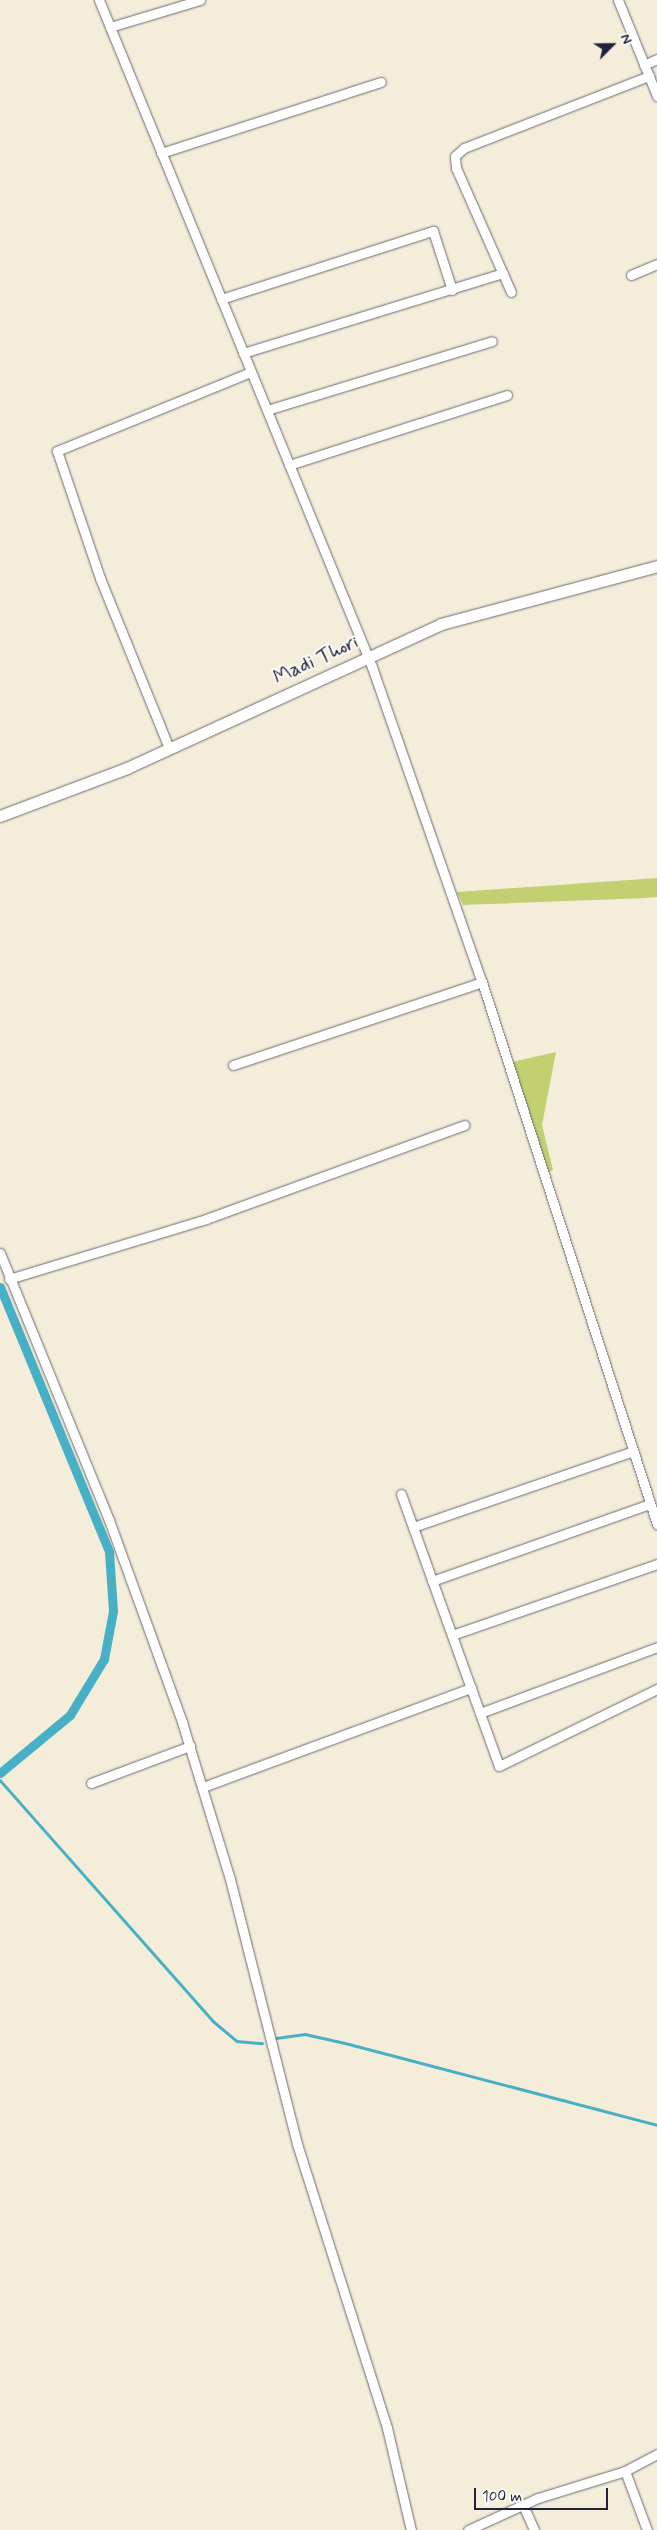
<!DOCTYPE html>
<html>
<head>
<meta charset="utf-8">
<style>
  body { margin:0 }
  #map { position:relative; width:657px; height:2530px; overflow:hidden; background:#f4edd9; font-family:Mynerve,sans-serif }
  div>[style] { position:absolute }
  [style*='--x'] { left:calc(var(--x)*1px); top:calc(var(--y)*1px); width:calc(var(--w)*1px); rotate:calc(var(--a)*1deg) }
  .green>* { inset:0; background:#c3d072 }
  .stream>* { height:2.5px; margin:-1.25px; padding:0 1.25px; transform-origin:1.25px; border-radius:1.25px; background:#48b0c6 }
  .canal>* { height:9px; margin:-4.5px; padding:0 4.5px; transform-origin:4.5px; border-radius:4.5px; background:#48b0c6 }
  .roads { filter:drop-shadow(0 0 1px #6c6972) drop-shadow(0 0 1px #6c6972) }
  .minor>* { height:9px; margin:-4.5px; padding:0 4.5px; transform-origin:4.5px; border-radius:4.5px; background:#fff }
  .major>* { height:11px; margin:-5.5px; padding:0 5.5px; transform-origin:5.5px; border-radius:5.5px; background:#fff }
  span { translate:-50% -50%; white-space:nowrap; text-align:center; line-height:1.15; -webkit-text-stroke:4px #fdfcf7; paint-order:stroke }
  .street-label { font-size:20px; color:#22223b }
  .north { position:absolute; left:587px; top:20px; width:50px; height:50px; -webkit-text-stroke:4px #fdfcf7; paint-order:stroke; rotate:67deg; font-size:14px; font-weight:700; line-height:20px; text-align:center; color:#22223b }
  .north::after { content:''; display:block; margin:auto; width:18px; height:22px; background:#22223b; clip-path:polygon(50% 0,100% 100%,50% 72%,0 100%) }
  .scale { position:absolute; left:474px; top:2488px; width:134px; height:22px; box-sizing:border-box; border:2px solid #22223b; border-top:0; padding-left:6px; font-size:15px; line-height:18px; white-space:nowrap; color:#22223b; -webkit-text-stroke:4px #fdfcf7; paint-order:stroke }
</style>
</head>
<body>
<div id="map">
  <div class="green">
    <i style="clip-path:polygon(657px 878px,657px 897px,646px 898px,463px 905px,457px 892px)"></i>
    <i style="clip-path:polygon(556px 1052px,542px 1125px,553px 1170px,547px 1173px,512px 1062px)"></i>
  </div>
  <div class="stream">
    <i style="--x:0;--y:1780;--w:322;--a:48.5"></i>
    <i style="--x:213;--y:2021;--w:31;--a:40"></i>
    <i style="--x:237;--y:2041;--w:25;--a:5"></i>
    <i style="--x:276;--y:2038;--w:29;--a:-8"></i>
    <i style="--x:305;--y:2034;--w:45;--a:12.8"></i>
    <i style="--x:349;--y:2044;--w:318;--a:14.7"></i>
  </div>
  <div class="canal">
    <i style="--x:0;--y:1287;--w:287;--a:67.6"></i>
    <i style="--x:109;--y:1552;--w:59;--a:86.1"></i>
    <i style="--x:113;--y:1611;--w:49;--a:100.6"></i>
    <i style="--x:104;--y:1659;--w:66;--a:121.3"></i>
    <i style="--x:70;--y:1715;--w:91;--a:140.4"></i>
  </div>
  <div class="roads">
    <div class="minor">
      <i style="--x:99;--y:0;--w:721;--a:67.74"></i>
      <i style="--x:372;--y:667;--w:334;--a:70.8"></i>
      <i style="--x:482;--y:982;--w:570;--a:72.11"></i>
      <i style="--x:618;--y:0;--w:104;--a:67.9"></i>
      <i style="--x:110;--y:27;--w:94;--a:-16.7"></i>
      <i style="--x:644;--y:65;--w:14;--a:-25"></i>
      <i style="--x:161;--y:153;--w:231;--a:-17.9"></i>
      <i style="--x:631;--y:275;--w:28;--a:-23"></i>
      <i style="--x:511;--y:292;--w:136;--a:-113.9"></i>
      <i style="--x:456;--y:168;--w:12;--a:-95"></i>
      <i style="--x:455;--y:156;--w:12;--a:-42"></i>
      <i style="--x:464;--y:148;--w:199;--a:-21.3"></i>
      <i style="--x:221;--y:299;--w:223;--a:-17.8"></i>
      <i style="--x:433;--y:231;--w:62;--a:72.1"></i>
      <i style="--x:243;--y:353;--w:272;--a:-17.1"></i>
      <i style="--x:267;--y:410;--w:235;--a:-17"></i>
      <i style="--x:289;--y:465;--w:229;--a:-17.8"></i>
      <i style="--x:169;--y:748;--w:183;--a:-112.1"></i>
      <i style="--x:100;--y:578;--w:134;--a:-108.7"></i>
      <i style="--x:57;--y:451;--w:209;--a:-22.2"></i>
      <i style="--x:233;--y:1065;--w:262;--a:-18.4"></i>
      <i style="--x:0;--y:1253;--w:288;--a:67.8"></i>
      <i style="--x:109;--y:1520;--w:215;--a:70.1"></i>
      <i style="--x:182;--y:1722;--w:164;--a:73"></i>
      <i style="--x:230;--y:1879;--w:273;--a:75.8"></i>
      <i style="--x:297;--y:2144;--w:298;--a:72.4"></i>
      <i style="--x:387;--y:2428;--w:105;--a:76.8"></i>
      <i style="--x:9;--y:1279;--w:206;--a:-16.9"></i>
      <i style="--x:206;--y:1219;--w:275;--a:-20"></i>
      <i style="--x:401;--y:1494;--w:289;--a:70.2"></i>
      <i style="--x:499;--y:1766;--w:176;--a:-26"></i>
      <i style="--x:413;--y:1527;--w:231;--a:-19"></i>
      <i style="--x:432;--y:1581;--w:231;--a:-19.5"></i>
      <i style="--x:452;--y:1635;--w:217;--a:-19.1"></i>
      <i style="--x:480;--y:1713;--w:189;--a:-20.4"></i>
      <i style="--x:91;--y:1783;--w:106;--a:-20.5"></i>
      <i style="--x:203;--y:1787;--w:286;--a:-20.3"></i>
      <i style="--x:625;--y:2471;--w:63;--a:69.6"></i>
      <i style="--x:523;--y:2505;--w:27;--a:66"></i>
      <i style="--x:468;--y:2530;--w:77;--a:-24.6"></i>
      <i style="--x:538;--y:2498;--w:91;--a:-17.2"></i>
      <i style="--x:625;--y:2471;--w:36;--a:-28"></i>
    </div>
    <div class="major">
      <i style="--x:0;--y:816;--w:136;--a:-20.7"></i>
      <i style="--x:127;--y:768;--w:345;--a:-24.6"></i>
      <i style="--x:441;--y:624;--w:224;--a:-15"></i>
    </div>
  </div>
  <div class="street-label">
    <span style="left:316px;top:660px;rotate:-25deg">Madi Thori</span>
  </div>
  <div class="north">N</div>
  <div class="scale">100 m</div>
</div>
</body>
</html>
